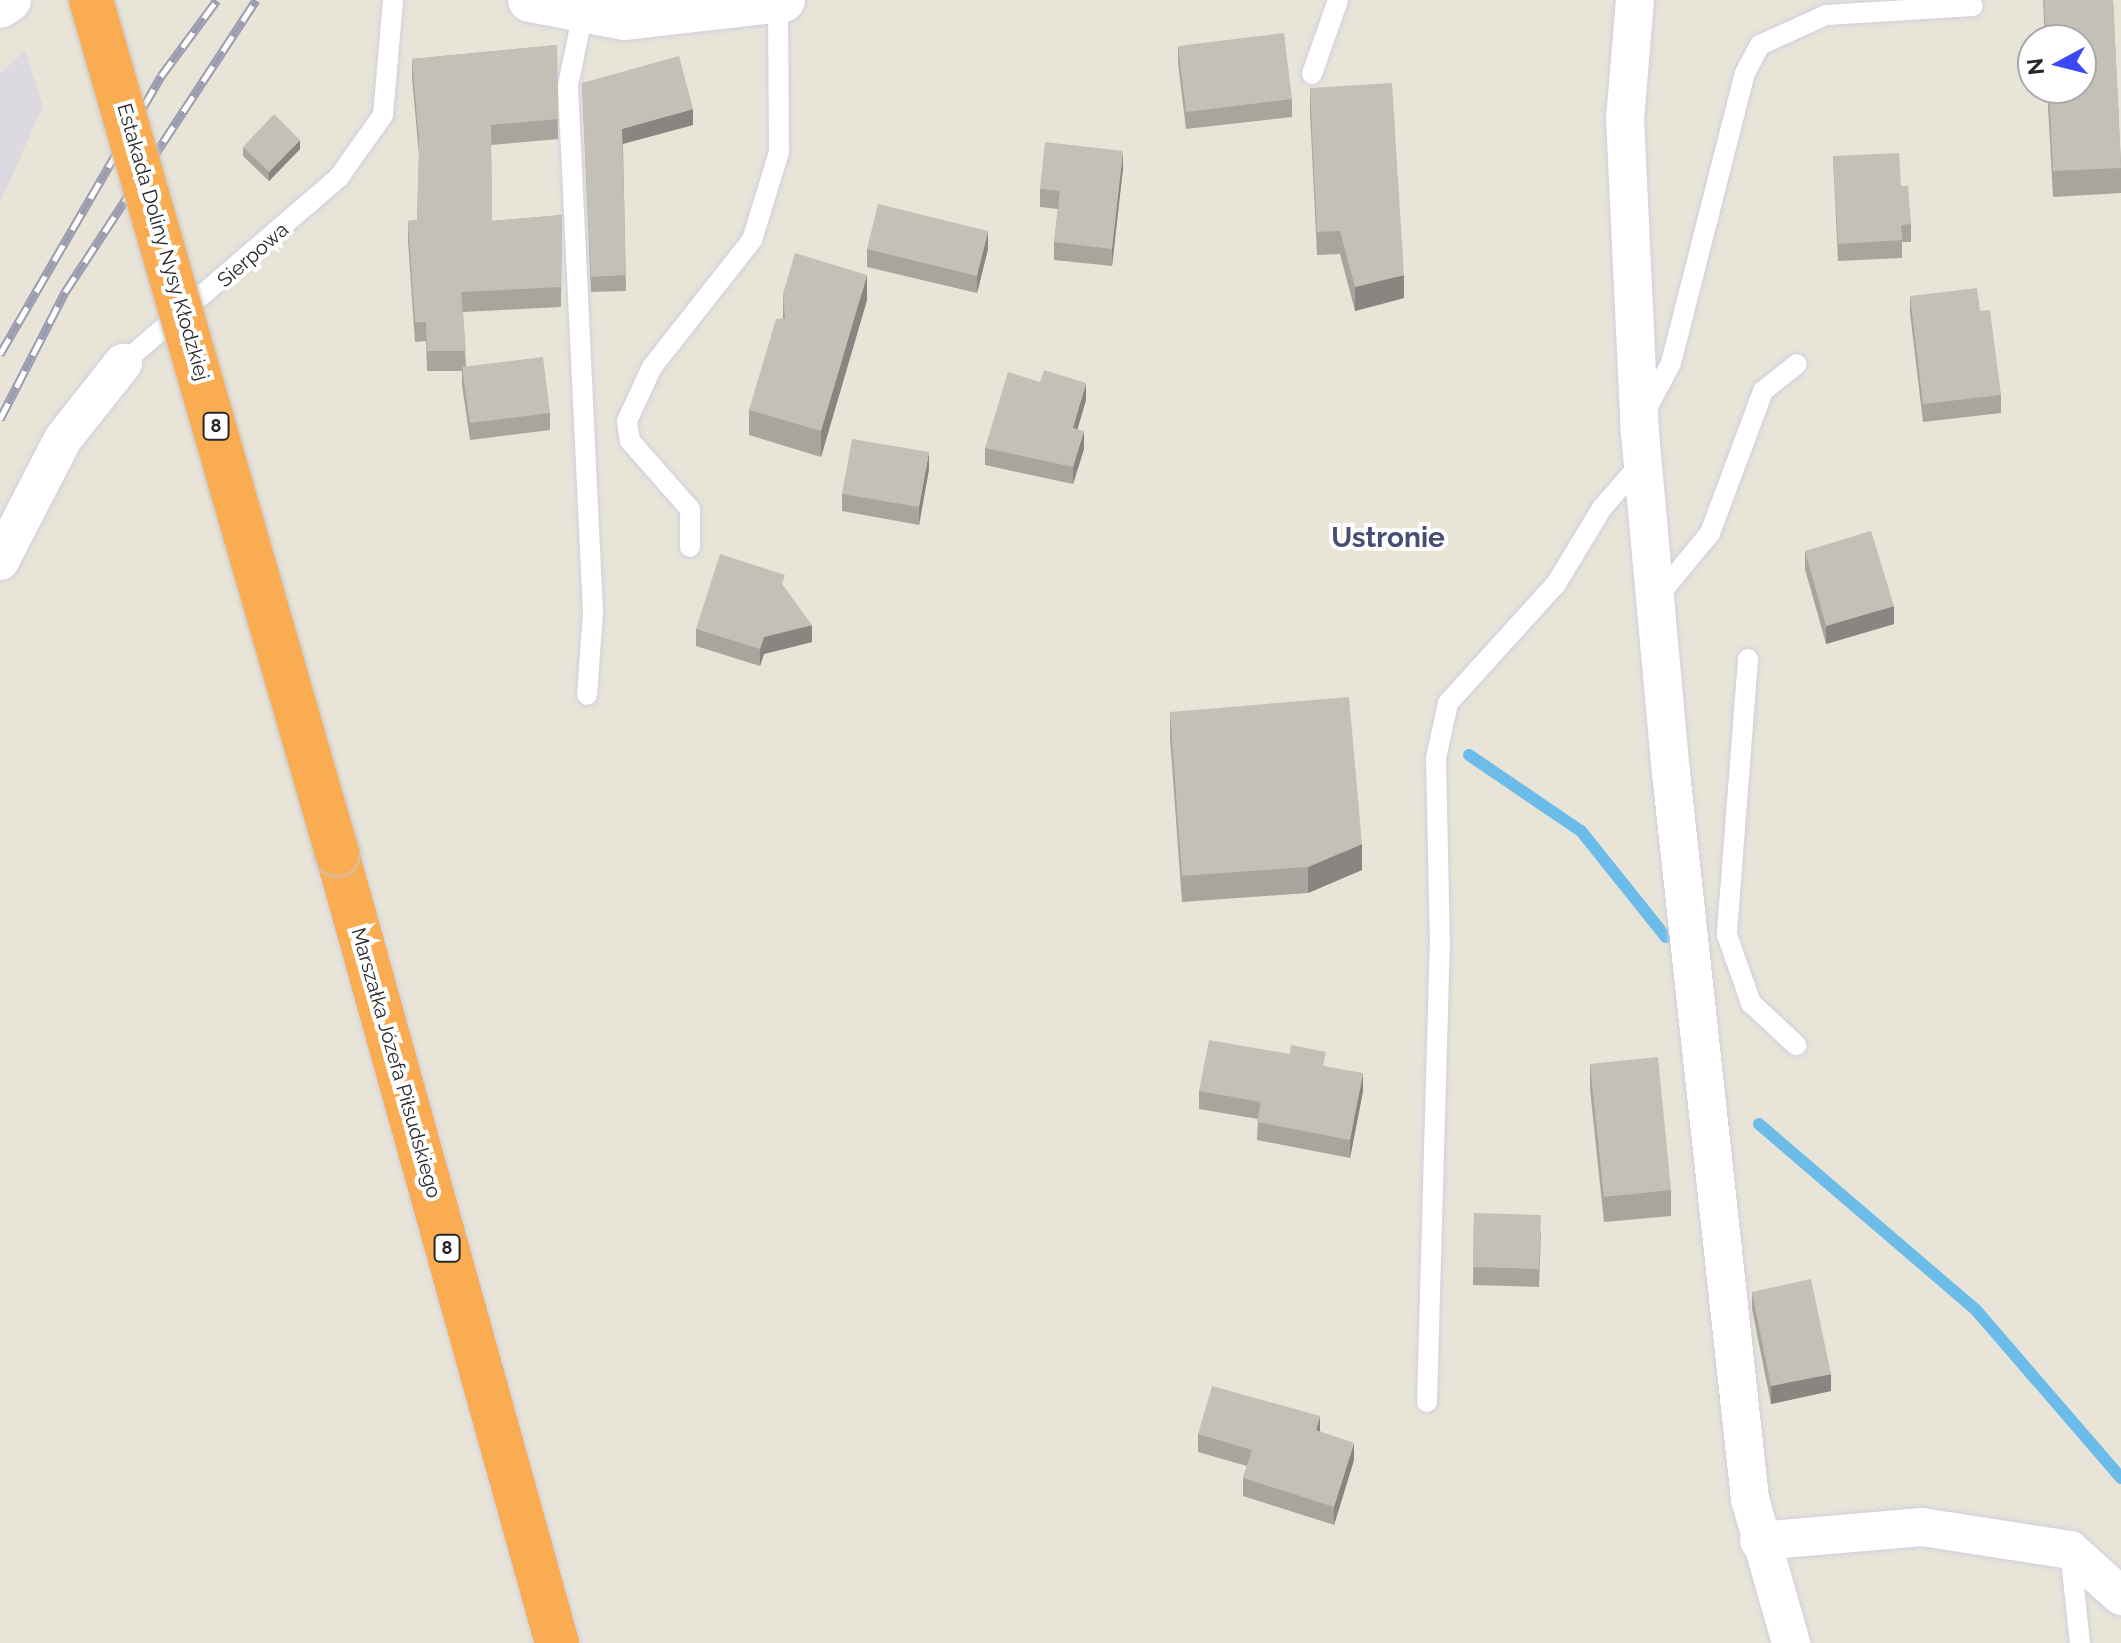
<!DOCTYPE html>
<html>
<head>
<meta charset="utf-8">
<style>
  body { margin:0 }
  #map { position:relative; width:2121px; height:1643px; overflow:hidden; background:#e9e4d8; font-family:Raleway,sans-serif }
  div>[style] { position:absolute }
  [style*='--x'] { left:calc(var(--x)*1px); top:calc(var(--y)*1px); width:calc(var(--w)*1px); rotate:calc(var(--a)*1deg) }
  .industrial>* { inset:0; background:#dcd9e1 }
  .stream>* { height:12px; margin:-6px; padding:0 6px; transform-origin:6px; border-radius:6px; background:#6cbcea }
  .roads { filter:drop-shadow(0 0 2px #cecfe0) drop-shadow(0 0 2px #cecfe0) }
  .lane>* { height:20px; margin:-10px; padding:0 10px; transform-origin:10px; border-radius:10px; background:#fff }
  .street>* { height:38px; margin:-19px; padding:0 19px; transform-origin:19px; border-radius:19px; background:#fff }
  .secondary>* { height:44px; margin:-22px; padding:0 22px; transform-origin:22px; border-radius:22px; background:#fff }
  .highway>* { height:44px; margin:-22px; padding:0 22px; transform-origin:22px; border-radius:22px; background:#faac53 }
  .rail>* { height:9px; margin-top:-4.5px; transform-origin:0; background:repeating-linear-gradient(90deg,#fff 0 18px,#9c9cb1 0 36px); box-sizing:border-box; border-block:2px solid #9c9cb1 }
  .bridges { filter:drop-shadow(0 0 2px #c7c7c7) drop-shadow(0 0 2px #c7c7c7) }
  .highway-bridge>* { height:44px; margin:-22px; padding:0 22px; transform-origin:22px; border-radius:22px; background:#faac53 }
  .wall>* { inset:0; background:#a9a59e }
  .shaded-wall>* { inset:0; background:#898681 }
  .building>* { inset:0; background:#c4c0b8 }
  span { translate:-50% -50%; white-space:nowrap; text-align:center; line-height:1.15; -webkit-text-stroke:8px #fff; paint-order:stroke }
  .shield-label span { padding:2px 6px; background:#fff; border:2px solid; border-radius:6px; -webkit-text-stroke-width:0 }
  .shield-label { font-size:18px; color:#272727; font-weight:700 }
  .street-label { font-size:20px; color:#272727 }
  .district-label { font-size:28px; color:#494c75; font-weight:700 }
  .north { position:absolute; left:2017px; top:24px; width:80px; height:80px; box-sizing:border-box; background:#fff; border:2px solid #a9a9a9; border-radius:50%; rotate:263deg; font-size:22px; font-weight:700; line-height:32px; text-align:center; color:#272727 }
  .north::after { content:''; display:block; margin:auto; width:28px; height:36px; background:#3a49f5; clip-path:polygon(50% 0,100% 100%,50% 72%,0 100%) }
</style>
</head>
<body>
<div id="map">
  <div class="industrial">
    <i style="clip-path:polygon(25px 51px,43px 106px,0 203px,0 73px)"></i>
  </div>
  <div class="stream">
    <i style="--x:1469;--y:755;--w:135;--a:34.2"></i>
    <i style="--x:1581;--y:831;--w:136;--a:51.3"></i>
    <i style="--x:1759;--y:1124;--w:286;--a:40.6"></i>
    <i style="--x:1976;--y:1310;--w:222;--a:49.2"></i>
  </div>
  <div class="roads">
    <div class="lane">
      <i style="--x:583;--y:12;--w:76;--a:101.5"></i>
      <i style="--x:568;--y:86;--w:527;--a:87.28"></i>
      <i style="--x:593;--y:612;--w:83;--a:94.1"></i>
      <i style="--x:1312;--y:74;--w:78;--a:-70.6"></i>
      <i style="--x:123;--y:363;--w:285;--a:-40.7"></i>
      <i style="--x:339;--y:177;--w:76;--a:-54.6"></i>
      <i style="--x:383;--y:115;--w:115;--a:-85"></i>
      <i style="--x:1645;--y:412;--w:55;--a:-62"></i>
      <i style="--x:1671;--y:363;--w:299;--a:-75.7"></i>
      <i style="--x:1745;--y:73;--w:32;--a:-62"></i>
      <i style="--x:1760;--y:45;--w:72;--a:-24.4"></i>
      <i style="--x:1826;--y:15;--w:147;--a:-3.5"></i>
      <i style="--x:690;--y:547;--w:38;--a:-90"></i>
      <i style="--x:690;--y:509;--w:91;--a:-131.4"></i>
      <i style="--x:630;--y:441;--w:20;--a:-99"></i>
      <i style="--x:627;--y:421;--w:60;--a:-65.2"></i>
      <i style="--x:652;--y:367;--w:162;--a:-51.8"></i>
      <i style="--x:752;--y:240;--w:92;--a:-72.9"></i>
      <i style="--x:779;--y:152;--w:151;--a:-90.4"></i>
      <i style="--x:1655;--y:600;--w:87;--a:-50.6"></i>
      <i style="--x:1710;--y:533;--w:152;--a:-69.5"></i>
      <i style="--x:1763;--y:391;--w:43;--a:-38.5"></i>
      <i style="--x:1748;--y:659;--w:277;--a:94.4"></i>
      <i style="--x:1727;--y:935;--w:72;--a:70.6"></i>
      <i style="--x:1751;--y:1003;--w:62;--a:43"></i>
      <i style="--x:1427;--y:1402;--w:454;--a:-88.4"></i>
      <i style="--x:1440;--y:948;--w:190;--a:-91.2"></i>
      <i style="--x:1436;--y:758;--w:56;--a:-77.7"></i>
      <i style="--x:1448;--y:703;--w:161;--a:-47.8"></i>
      <i style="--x:1556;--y:584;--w:89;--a:-58.8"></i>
      <i style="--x:1602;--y:508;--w:62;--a:-48.9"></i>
      <i style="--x:2070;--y:1550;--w:94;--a:83.9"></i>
    </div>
    <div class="street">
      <i style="--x:1635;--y:0;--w:118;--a:94.8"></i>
      <i style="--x:1625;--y:118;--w:315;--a:87.3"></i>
      <i style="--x:1640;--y:433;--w:341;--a:84.8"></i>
      <i style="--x:1671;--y:773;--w:730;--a:83.79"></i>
      <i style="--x:1750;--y:1499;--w:150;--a:74.1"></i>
      <i style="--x:0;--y:561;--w:137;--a:-62.7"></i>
      <i style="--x:63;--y:439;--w:97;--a:-51.7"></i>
      <i style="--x:1759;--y:1541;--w:164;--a:-4.9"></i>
      <i style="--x:1922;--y:1527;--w:150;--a:8.8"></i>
      <i style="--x:2070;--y:1550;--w:69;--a:42"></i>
    </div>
    <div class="secondary">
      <i style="--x:530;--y:0;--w:97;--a:10.7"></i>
      <i style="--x:625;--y:18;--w:159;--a:-6.5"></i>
      <i style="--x:0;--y:6;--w:11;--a:-34"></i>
    </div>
    <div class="highway">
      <i style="--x:337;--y:853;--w:820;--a:74.44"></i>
    </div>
  </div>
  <div class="rail">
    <i style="--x:0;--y:354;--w:321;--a:-59.9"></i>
    <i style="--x:161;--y:76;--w:94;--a:-53.6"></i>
    <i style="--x:0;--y:419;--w:143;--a:-62.9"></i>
    <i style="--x:65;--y:292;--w:349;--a:-56.8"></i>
  </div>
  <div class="bridges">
    <div class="highway-bridge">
      <i style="--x:91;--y:0;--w:888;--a:73.91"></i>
    </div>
  </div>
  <div class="wall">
    <i style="clip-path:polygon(2043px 0,2113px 0,2121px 165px,2121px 193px,2053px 197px,2047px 88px,2081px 88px,2081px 40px,2045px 40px)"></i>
    <i style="clip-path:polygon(557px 45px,558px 139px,491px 145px,492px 221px,562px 215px,561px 307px,463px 312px,466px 367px,550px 413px,550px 430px,470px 440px,462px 385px,462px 371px,427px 371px,426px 341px,415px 342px,408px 241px,408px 221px,417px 220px,419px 155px,412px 78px,412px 59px)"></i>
    <i style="clip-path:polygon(1178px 46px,1292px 99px,1292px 117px,1186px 129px,1178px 63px)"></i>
    <i style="clip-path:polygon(582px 83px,693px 125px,623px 144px,626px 291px,591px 292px)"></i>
    <i style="clip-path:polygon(1310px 88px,1404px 298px,1355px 311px,1340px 254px,1317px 255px,1310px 111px)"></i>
    <i style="clip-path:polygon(243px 147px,300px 149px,269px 181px,243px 156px)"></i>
    <i style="clip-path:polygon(1833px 156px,1901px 186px,1911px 224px,1911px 242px,1902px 242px,1902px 258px,1838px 261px)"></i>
    <i style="clip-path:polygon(1123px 168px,1112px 266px,1054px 260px,1054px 242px,1058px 209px,1040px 207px,1040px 189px)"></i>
    <i style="clip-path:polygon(867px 249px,988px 249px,977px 293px,867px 267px)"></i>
    <i style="clip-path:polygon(783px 294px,867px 300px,821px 457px,749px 435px,749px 410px,783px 318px)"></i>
    <i style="clip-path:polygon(1910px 296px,1980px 311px,2001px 395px,2001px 413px,1923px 422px,1910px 313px)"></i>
    <i style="clip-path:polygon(1086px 400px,1077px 429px,1084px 449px,1073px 484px,985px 465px,985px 448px)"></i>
    <i style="clip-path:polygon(929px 469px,919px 525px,842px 511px,842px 494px)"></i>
    <i style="clip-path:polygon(1805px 551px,1894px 624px,1826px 644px,1805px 569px)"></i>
    <i style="clip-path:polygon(785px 588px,812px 642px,764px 654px,760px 666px,696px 646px,696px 629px)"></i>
    <i style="clip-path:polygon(1170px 712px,1362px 870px,1308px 893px,1182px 902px,1170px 738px)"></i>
    <i style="clip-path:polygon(1590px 1064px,1671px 1190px,1671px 1216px,1604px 1222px,1590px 1089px)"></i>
    <i style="clip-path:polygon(1326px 1066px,1363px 1091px,1350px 1158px,1257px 1140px,1258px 1119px,1199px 1109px,1199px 1091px)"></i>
    <i style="clip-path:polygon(1474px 1213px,1541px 1233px,1539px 1287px,1473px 1285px)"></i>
    <i style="clip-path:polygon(1752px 1292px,1831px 1391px,1771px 1404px,1752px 1309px)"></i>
    <i style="clip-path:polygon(1320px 1431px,1354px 1460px,1334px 1525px,1243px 1496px,1243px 1478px,1247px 1466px,1198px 1452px,1198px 1434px)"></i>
  </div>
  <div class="shaded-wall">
    <i style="clip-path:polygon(693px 109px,693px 125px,622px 144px,622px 129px)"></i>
    <i style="clip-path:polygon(300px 140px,300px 149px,269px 181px,269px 172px)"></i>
    <i style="clip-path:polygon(1123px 151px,1123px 168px,1112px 266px,1112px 249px)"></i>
    <i style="clip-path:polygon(988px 231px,988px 249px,977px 293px,977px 276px)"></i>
    <i style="clip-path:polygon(867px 275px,867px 300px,821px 457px,821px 431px)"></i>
    <i style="clip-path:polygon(1404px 275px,1404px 298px,1355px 311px,1355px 287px)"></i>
    <i style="clip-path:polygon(1086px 383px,1086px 400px,1073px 445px,1073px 428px)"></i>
    <i style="clip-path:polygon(1084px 431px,1084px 449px,1073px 484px,1073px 467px)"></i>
    <i style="clip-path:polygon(929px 452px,929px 469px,919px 525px,919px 507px)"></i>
    <i style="clip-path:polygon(1894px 606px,1894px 624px,1826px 644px,1826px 626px)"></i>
    <i style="clip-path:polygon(812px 625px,812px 642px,764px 654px,760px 666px,760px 649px,764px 637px)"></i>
    <i style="clip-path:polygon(1362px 844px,1362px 870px,1308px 893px,1308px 867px)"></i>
    <i style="clip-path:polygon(1363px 1073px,1363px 1091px,1350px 1158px,1350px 1140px)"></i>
    <i style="clip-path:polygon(1831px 1374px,1831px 1391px,1771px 1404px,1771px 1386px)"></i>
    <i style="clip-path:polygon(1320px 1416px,1320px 1434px,1316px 1430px)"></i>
    <i style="clip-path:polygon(1354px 1443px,1354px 1460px,1334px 1525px,1334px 1507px)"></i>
  </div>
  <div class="building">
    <i style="clip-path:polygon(2044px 0,2113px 0,2121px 168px,2053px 171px,2049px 88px,2081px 88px,2081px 40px,2046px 40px)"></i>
    <i style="clip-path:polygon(1284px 33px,1292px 99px,1186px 112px,1178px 46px)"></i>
    <i style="clip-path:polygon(557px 45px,558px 119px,491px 125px,492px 221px,562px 215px,561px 287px,461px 292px,466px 351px,427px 351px,426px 322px,415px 322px,408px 221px,417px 220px,419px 140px,412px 59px)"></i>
    <i style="clip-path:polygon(679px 56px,693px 109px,622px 129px,626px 275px,591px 277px,582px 83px)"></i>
    <i style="clip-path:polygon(1392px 83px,1404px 275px,1355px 287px,1340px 231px,1317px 232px,1310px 88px)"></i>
    <i style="clip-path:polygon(274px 114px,300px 140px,269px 172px,243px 147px)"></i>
    <i style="clip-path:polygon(1045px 142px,1123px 151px,1112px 249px,1054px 242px,1060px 191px,1040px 189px)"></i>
    <i style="clip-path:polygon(1899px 153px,1901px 186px,1908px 186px,1911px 224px,1901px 225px,1902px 240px,1838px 244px,1833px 156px)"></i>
    <i style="clip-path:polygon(878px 204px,988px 231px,977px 276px,867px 249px)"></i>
    <i style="clip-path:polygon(795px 253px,867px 275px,821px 431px,749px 410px,776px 319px,785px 318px,783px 294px)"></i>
    <i style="clip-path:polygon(1977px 288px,1980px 311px,1990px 310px,2001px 395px,1923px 404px,1910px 296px)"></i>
    <i style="clip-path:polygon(543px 357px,550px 413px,470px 423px,462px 367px)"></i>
    <i style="clip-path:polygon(1044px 370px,1086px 383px,1073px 428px,1084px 431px,1073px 467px,985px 448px,1008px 372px,1040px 382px)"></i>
    <i style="clip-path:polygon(852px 439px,929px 452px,919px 507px,842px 494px)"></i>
    <i style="clip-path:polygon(1871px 531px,1894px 606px,1826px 626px,1805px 551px)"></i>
    <i style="clip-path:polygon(720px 554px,785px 575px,782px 584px,812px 625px,764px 637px,760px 649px,696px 629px)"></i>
    <i style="clip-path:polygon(1349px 697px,1362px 844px,1308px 867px,1182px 876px,1170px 712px)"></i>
    <i style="clip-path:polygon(1209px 1040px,1290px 1054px,1291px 1045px,1326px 1052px,1323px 1066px,1363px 1073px,1350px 1140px,1257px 1122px,1261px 1102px,1199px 1091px)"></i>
    <i style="clip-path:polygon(1658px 1057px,1671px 1190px,1604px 1197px,1590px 1064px)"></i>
    <i style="clip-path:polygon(1474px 1213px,1541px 1215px,1539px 1269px,1473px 1267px)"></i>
    <i style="clip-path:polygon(1811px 1279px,1831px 1374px,1771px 1386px,1752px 1292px)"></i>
    <i style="clip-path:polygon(1212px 1386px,1320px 1416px,1316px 1430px,1354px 1443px,1334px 1507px,1243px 1478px,1252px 1450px,1198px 1434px)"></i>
  </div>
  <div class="shield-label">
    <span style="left:216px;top:426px">8</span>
    <span style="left:447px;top:1248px">8</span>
  </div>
  <div class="street-label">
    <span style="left:163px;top:242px;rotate:74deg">Estakada Doliny Nysy Kłodzkiej</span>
    <span style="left:253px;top:255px;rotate:-41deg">Sierpowa</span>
    <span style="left:396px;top:1063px;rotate:74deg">Marszałka Józefa Piłsudskiego</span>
  </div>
  <div class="district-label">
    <span style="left:1388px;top:538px">Ustronie</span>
  </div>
  <div class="north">N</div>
</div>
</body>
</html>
